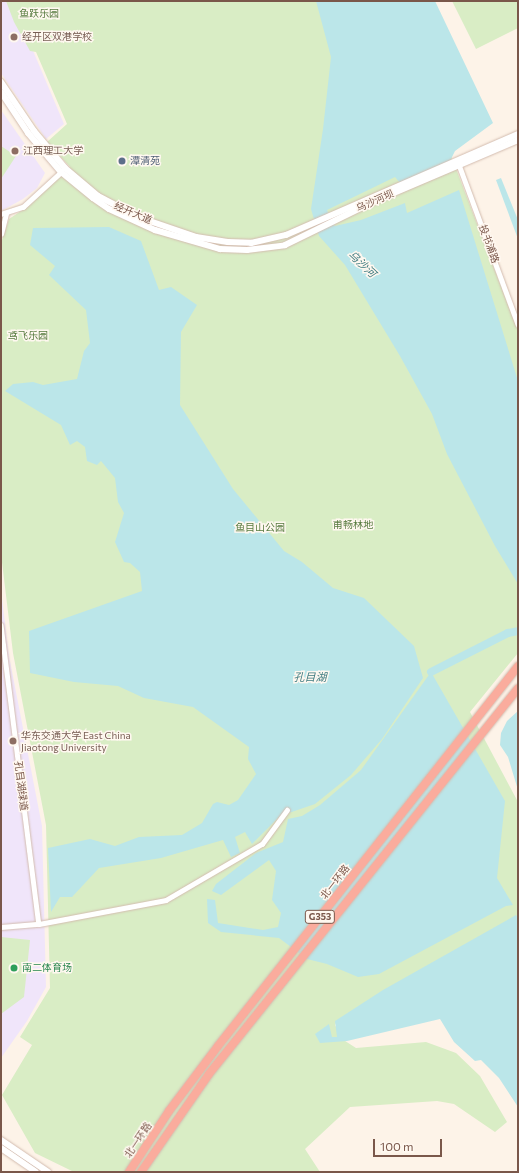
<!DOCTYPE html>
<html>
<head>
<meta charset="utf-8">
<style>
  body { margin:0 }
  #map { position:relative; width:519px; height:1173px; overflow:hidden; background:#fdf3e8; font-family:Commissioner,"Noto Sans SC",sans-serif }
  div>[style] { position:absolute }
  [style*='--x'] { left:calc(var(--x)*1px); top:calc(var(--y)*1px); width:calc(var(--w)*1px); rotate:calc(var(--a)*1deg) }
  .education>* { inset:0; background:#f0e5fa }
  .green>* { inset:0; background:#d9edc5 }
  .water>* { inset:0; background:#bbe6e9 }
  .river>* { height:8px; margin:-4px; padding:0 4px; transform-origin:4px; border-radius:4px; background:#bbe6e9 }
  .roads { filter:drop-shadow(0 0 1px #d3bcaf) drop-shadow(0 0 1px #d3bcaf) }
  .street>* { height:4.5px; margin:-2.25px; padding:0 2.25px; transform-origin:2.25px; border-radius:2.25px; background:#fff }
  .secondary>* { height:6px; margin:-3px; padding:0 3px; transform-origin:3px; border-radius:3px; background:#fff }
  .highway>* { height:8px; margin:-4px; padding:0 4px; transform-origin:4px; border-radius:4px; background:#faac9d }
  .dots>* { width:11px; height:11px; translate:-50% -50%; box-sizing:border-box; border:2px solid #fff8f0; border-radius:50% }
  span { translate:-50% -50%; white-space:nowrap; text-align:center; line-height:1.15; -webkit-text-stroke:3px #fff8f0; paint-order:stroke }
  .shield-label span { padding:1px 3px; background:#fff8f0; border:1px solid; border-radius:3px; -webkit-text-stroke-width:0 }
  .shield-label { font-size:9px; color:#7a574a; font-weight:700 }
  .park-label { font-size:10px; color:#567a3e }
  .education-label { font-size:10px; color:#785e54 }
  .left { translate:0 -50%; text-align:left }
  .service-label { font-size:10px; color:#4e5e75 }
  .street-label { font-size:10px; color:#7a574a }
  .leisure-label { font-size:10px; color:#27864d }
  .water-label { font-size:11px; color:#3c7a7f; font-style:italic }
  .frame { position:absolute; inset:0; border:2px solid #7a574a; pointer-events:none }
  .scale { position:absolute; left:373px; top:1139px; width:69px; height:18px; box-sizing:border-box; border:2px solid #7a574a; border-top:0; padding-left:5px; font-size:12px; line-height:14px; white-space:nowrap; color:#7a574a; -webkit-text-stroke:3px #fff8f0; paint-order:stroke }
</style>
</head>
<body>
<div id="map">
  <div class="education">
    <i style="clip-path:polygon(1px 1px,12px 1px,64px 124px,46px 139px,1px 73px)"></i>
    <i style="clip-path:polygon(1px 110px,45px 173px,37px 188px,23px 199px,1px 211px)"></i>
    <i style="clip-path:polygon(1px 590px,9px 656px,42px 826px,46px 987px,27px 1021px,1px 1058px)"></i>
  </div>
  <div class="green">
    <i style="clip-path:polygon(6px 1px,392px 1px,518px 331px,518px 653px,470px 712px,518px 802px,518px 925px,337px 1021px,335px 1025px,342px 1039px,356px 1048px,426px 1042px,456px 1053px,480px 1076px,507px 1122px,495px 1132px,454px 1104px,437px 1101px,350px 1107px,305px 1149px,320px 1172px,74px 1172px,35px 1153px,2px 1095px,32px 1045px,20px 1037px,50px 988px,46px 825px,13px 653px,1px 554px,1px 243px,9px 219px,27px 207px,70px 167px,47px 142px,67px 124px,36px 52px,30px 51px,14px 22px)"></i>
    <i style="clip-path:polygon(452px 1px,518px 1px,518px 28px,476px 49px)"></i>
    <i style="clip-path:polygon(1px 146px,16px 156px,1px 179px)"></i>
    <i style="clip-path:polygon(1px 937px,30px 940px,24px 997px,1px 1014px)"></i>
  </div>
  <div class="water">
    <i style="clip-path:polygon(316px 1px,435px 1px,493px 123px,455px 151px,448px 165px,401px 184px,395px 177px,327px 210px,335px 226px,361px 220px,405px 203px,407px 213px,459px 190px,518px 381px,518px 584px,495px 546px,447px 454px,432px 414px,400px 356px,345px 265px,319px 236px,311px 209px,323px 129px,331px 57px)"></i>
    <i style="clip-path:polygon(501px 178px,518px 220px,518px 239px,496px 180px)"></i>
    <i style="clip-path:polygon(109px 227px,141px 241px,159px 290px,171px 287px,197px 305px,181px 332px,180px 405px,233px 489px,284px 551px,302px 562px,333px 588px,364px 598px,414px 646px,423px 678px,382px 739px,351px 775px,315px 804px,280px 816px,252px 844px,245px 832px,235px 837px,240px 853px,231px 857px,223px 840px,161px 858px,99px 868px,72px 897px,60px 897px,51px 912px,48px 848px,90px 839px,115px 846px,139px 837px,182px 835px,202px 823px,213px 804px,217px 802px,229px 805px,238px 800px,256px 774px,248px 759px,249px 747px,193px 707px,144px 698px,118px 686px,74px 682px,30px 673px,29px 631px,142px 591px,140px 572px,130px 563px,124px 562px,115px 542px,124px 513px,118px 502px,115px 478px,101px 461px,97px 465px,87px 461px,85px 447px,77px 441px,70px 445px,61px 425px,5px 391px,13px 384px,33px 382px,43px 385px,77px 379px,84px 351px,90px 343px,86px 310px,49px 275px,55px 266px,30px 245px,33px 228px)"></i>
    <i style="clip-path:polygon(431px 672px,505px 801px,497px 878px,513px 905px,506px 906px,379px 974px,358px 977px,327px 964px,307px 959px,279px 938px,221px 932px,208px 923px,207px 899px,215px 900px,218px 923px,263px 930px,278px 927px,281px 913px,272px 900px,276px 871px,269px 860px,221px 895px,212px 891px,216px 884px,256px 853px,283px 842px,288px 819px,302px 816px,320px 805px,361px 770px)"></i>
    <i style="clip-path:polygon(518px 711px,518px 790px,508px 757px,500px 745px,501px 733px,507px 721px)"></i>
    <i style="clip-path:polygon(516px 915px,518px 918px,518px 1107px,499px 1078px,481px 1060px,475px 1061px,454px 1042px,440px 1019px,347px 1041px,320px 1043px,315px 1034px,329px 1024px,332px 1037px,337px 1037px,335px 1021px,383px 990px)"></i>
  </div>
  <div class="river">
    <i style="--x:431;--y:672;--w:86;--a:-26.9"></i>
    <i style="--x:508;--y:633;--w:10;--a:-11"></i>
  </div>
  <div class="roads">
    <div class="street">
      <i style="--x:458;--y:162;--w:173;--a:69.7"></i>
      <i style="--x:1;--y:214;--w:23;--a:-18"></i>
      <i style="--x:23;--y:207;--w:52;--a:-42.6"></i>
      <i style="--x:1;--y:234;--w:21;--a:-76"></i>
      <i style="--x:1;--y:625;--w:301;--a:82.8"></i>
      <i style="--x:1;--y:927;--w:38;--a:-5"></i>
      <i style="--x:39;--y:924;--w:129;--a:-10.7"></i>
      <i style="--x:166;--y:900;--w:111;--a:-30.3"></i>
      <i style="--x:262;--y:844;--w:42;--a:-53.7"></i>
    </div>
    <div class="secondary">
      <i style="--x:1;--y:82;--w:59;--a:56"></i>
      <i style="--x:34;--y:131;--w:48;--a:50"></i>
      <i style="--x:65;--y:168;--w:43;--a:40.3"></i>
      <i style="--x:98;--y:196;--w:45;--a:27.7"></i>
      <i style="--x:138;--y:217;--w:61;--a:19"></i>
      <i style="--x:196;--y:237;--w:32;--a:9"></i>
      <i style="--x:228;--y:242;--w:23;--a:2"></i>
      <i style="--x:251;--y:243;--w:36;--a:-13"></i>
      <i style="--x:286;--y:235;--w:253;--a:-23.5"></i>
      <i style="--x:1;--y:92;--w:49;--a:56.6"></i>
      <i style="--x:28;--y:133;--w:51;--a:49.8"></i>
      <i style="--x:61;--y:172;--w:41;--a:39.1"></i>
      <i style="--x:93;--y:198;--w:19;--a:35"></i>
      <i style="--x:109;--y:209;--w:51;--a:24.5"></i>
      <i style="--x:155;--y:230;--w:68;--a:16.3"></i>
      <i style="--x:220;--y:249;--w:27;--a:2"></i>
      <i style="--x:247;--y:250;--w:38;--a:-7"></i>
      <i style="--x:285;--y:245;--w:100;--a:-26.1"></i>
      <i style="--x:375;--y:201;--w:155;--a:-23.1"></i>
      <i style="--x:1;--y:1140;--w:57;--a:34.2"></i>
      <i style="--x:1;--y:1148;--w:42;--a:34.4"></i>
    </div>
    <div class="highway">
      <i style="--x:129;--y:1172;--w:73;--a:-56.7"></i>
      <i style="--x:169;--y:1111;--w:81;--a:-53"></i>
      <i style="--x:218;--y:1046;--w:484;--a:-51.7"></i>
      <i style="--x:141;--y:1172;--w:119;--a:-55.2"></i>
      <i style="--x:209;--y:1074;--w:494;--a:-51.3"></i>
    </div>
  </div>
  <div class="dots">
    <i style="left:14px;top:37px;background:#8d6e63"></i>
    <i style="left:15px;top:151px;background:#8d6e63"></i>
    <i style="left:122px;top:161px;background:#5c6f8a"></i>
    <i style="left:13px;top:741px;background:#8d6e63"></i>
    <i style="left:14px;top:968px;background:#2e9e5b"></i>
  </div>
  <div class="shield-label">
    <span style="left:320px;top:917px">G353</span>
  </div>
  <div class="park-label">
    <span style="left:39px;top:14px">鱼跃乐园</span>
    <span style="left:28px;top:336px">鸢飞乐园</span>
    <span style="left:353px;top:525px">甫畅林地</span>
    <span style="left:260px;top:528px">鱼目山公园</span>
  </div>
  <div class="education-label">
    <span class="left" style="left:22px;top:37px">经开区双港学校</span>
    <span class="left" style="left:23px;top:151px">江西理工大学</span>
    <span class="left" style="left:21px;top:741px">华东交通大学 East China<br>Jiaotong University</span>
  </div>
  <div class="service-label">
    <span class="left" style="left:130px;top:161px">潭清苑</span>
  </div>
  <div class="street-label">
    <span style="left:375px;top:201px;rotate:-24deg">乌沙河坝</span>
    <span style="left:133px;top:213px;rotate:23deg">经开大道</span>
    <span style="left:489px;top:244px;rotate:70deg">投书浦路</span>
    <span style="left:21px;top:786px;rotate:83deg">孔目湖绿道</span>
    <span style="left:335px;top:882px;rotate:-52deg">北一环路</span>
    <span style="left:138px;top:1140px;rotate:-56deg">北一环路</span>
  </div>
  <div class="leisure-label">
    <span class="left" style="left:22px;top:968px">南二体育场</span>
  </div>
  <div class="water-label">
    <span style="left:362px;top:264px;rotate:43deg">乌沙河</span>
    <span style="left:310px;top:677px">孔目湖</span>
  </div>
  <div class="frame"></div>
  <div class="scale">100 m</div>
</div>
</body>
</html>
